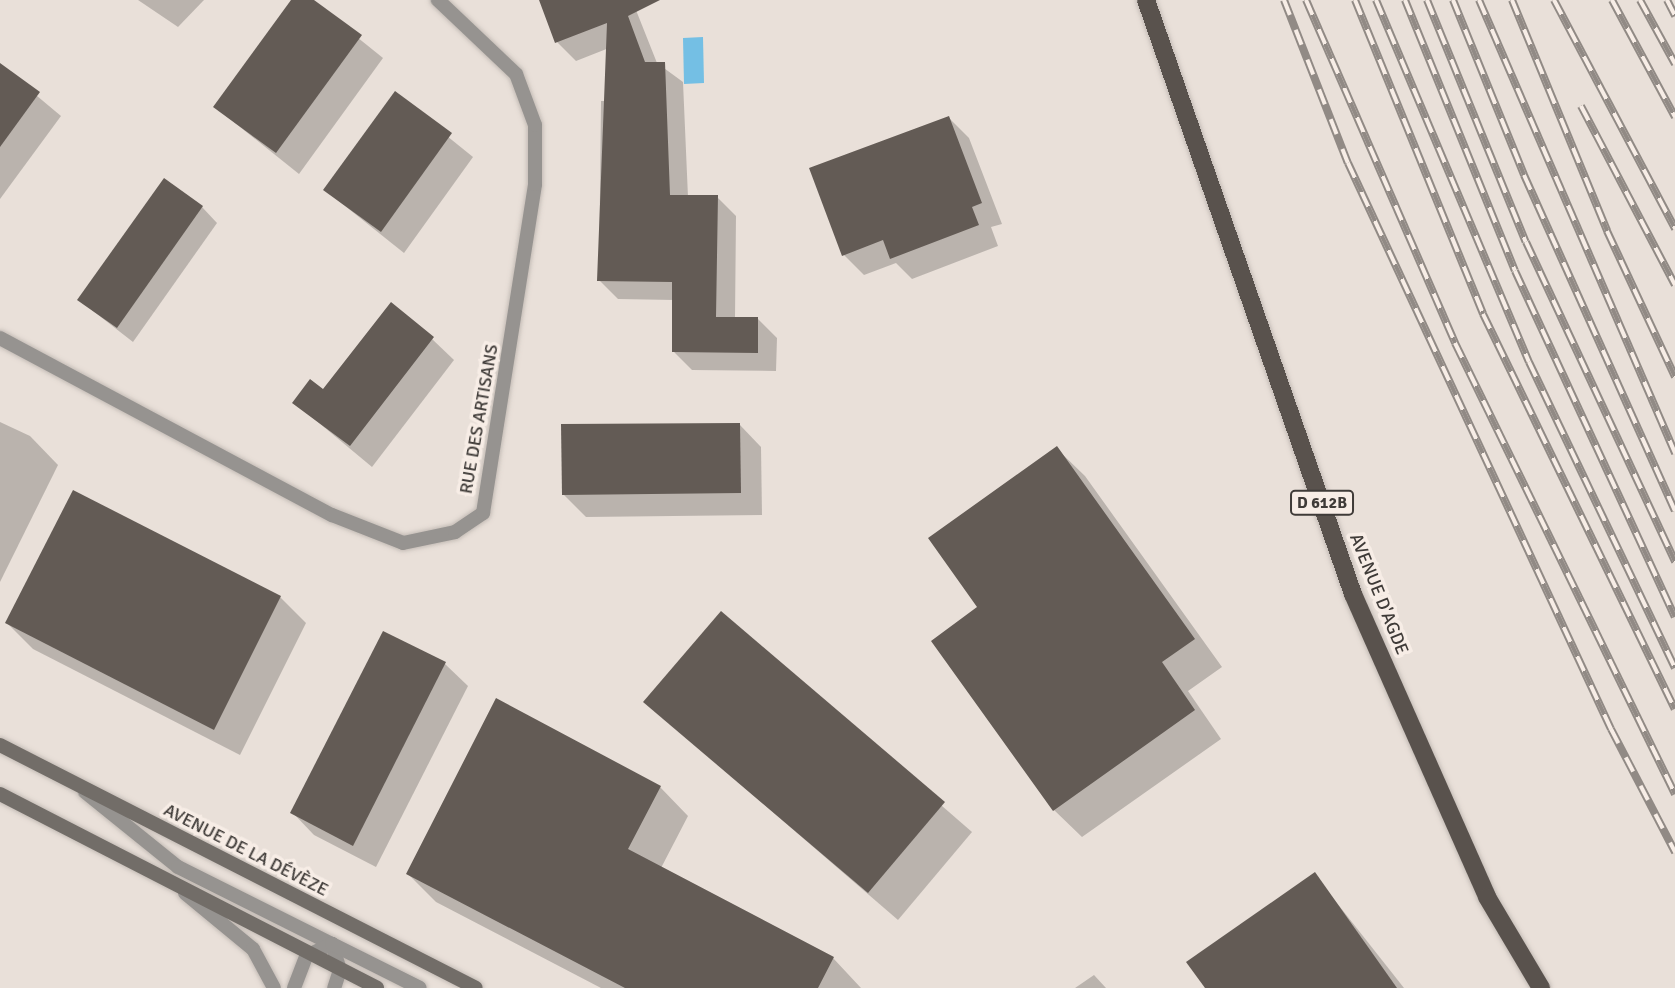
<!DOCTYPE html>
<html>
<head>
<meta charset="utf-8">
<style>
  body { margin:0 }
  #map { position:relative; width:1675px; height:988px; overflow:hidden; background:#e9e0d9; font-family:Signika,sans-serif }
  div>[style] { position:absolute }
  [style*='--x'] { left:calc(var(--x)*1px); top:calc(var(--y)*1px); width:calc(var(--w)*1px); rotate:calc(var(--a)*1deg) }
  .water>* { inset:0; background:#74bfe4 }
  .shadow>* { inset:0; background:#0003 }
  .building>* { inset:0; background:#635b55 }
  .roads { filter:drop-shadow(0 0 2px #c4bcb6) drop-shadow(0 0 2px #c4bcb6) }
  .minor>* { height:14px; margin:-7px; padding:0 7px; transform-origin:7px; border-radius:7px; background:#969390 }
  .secondary>* { height:14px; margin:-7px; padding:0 7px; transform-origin:7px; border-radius:7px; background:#726d68 }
  .primary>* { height:18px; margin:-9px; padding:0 9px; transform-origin:9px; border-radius:9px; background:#59524d }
  .rail>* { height:8px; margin-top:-4px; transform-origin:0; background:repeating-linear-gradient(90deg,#f7ede6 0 16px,#918a85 0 32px); box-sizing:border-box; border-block:2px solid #918a85 }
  span { translate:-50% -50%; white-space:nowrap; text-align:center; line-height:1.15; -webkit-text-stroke:7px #f7ede6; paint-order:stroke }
  .shield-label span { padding:2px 5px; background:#f7ede6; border:2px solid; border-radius:5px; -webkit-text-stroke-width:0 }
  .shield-label { font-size:16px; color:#3f3b38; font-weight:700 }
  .street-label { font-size:18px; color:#3f3b38 }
</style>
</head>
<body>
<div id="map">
  <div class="water">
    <i style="clip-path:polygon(703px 37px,704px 83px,684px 84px,683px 38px)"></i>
  </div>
  <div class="shadow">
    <i style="clip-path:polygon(138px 0,204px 0,178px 27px)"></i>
    <i style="clip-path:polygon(293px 0,311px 0,383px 58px,299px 174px,215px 107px)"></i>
    <i style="clip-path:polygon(541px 0,632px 0,657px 63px,683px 82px,688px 197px,717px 197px,736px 216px,735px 319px,758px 319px,777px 338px,776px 371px,692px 370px,673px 351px,674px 300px,618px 299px,599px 280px,601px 101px,610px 101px,609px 48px,576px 61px,557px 42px)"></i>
    <i style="clip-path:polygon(0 65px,61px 116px,0 199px)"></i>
    <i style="clip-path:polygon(395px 94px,473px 157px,404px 253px,325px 190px)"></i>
    <i style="clip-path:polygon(949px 118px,969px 138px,1002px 224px,991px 227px,998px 246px,912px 279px,896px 263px,864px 275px,844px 255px)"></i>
    <i style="clip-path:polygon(202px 207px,217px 223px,133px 342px,79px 300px)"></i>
    <i style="clip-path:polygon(432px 339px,454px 360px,372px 467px,295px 403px)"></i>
    <i style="clip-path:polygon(0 422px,30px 436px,58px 465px,0 582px)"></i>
    <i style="clip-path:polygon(739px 424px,761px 447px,762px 515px,586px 517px,563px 494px)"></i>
    <i style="clip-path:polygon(1057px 449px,1085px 476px,1222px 667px,1188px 691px,1221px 739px,1082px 837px,1054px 810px,979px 608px)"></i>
    <i style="clip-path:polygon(280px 597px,306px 623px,240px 755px,33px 649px,7px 623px)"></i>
    <i style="clip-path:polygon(721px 614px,972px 832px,898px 920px,645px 702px)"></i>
    <i style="clip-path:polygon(384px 633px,445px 664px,468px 686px,376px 867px,314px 835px,292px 812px)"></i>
    <i style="clip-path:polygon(660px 787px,688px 816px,661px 868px,833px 958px,861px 988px,601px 988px,436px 902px,408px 874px)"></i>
    <i style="clip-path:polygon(1314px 874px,1404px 988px,1207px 988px)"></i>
    <i style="clip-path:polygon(1094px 975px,1106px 988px,1075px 988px)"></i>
  </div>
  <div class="building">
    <i style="clip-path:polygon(291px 0,314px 0,362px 35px,276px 153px,213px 107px)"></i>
    <i style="clip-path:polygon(539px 0,660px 0,628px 16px,645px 62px,665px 62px,670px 195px,718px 195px,716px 317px,758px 317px,758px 353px,672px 352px,672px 282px,597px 281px,607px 23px,555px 43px)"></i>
    <i style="clip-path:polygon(0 63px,40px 92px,0 147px)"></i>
    <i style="clip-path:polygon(395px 91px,452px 133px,381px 232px,323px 190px)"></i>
    <i style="clip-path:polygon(949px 116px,982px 203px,972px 207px,979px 225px,890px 259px,883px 240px,842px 256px,809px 168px)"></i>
    <i style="clip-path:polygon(164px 178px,203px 206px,117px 328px,77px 300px)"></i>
    <i style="clip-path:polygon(391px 302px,434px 337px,350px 446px,292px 403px,310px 379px,323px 389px)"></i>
    <i style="clip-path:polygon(740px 423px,741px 493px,562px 495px,561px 424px)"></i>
    <i style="clip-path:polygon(1057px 446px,1195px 639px,1162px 662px,1195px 710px,1053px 811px,931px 641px,977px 607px,928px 538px)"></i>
    <i style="clip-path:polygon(73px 490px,281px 596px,214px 730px,5px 623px)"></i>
    <i style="clip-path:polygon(721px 611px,945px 802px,868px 893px,643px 702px)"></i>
    <i style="clip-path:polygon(383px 631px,446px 662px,353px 846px,290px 813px)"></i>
    <i style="clip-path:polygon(496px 698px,661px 786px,628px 849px,834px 957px,818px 988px,625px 988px,406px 874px)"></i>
    <i style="clip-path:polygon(1315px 872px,1397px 988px,1205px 988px,1186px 962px)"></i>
  </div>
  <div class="roads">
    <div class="minor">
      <i style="--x:0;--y:338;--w:376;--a:28.1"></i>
      <i style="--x:332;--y:515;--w:76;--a:21.5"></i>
      <i style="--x:403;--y:543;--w:53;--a:-11.9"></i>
      <i style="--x:455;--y:532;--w:34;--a:-34"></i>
      <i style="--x:483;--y:513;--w:333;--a:-81"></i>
      <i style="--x:535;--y:184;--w:59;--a:-90"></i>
      <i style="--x:535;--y:125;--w:54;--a:-110.4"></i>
      <i style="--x:516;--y:74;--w:108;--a:-136.5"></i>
      <i style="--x:85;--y:792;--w:119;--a:38.9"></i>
      <i style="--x:178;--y:867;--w:172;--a:26.6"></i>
      <i style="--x:332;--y:944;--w:27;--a:73"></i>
      <i style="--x:340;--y:970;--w:19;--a:108"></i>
      <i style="--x:185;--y:893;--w:88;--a:39.5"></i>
      <i style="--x:253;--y:949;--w:44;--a:61.7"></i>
      <i style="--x:294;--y:988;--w:34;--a:-69"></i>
      <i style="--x:306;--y:956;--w:29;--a:-25"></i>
      <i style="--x:332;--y:944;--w:98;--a:26.6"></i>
    </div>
    <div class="secondary">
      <i style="--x:0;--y:745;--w:534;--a:27.04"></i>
      <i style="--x:0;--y:794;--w:424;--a:27.2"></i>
    </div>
    <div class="primary">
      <i style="--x:1146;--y:0;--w:629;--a:70.79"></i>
      <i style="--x:1353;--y:594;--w:331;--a:66.1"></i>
      <i style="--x:1487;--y:897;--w:106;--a:59.3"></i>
    </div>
  </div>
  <div class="rail">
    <i style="--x:1284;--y:0;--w:175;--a:68.6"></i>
    <i style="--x:1348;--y:163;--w:624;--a:65.08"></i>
    <i style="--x:1611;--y:729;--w:139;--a:62.5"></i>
    <i style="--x:1306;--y:0;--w:374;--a:66.5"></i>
    <i style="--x:1455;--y:343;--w:502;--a:64"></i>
    <i style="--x:1355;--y:0;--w:339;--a:67.8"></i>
    <i style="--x:1483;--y:314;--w:439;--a:64.1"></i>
    <i style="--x:1376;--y:0;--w:393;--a:67.1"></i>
    <i style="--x:1529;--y:362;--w:339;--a:64.5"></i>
    <i style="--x:1405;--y:0;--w:292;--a:67.9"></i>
    <i style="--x:1515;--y:271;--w:381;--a:65.2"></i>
    <i style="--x:1427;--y:0;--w:261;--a:67.8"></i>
    <i style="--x:1526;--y:242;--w:353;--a:65"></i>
    <i style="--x:1453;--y:0;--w:189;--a:67.9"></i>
    <i style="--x:1524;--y:175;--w:368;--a:65.8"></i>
    <i style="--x:1479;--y:0;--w:494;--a:66.6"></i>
    <i style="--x:1512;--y:0;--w:250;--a:67.6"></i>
    <i style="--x:1607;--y:231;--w:161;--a:65"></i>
    <i style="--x:1554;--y:0;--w:259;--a:62.1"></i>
    <i style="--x:1612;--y:0;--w:133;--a:61.7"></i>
    <i style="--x:1640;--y:0;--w:73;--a:61.3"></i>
    <i style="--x:1667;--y:0;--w:18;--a:63"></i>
    <i style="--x:1581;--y:106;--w:202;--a:62.3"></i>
  </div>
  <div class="shield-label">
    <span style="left:1322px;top:503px">D 612B</span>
  </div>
  <div class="street-label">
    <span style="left:479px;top:419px;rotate:-80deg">RUE DES ARTISANS</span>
    <span style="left:1379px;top:594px;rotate:68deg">AVENUE D'AGDE</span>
    <span style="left:246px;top:850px;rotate:27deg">AVENUE DE LA DÉVÈZE</span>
  </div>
</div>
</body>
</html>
